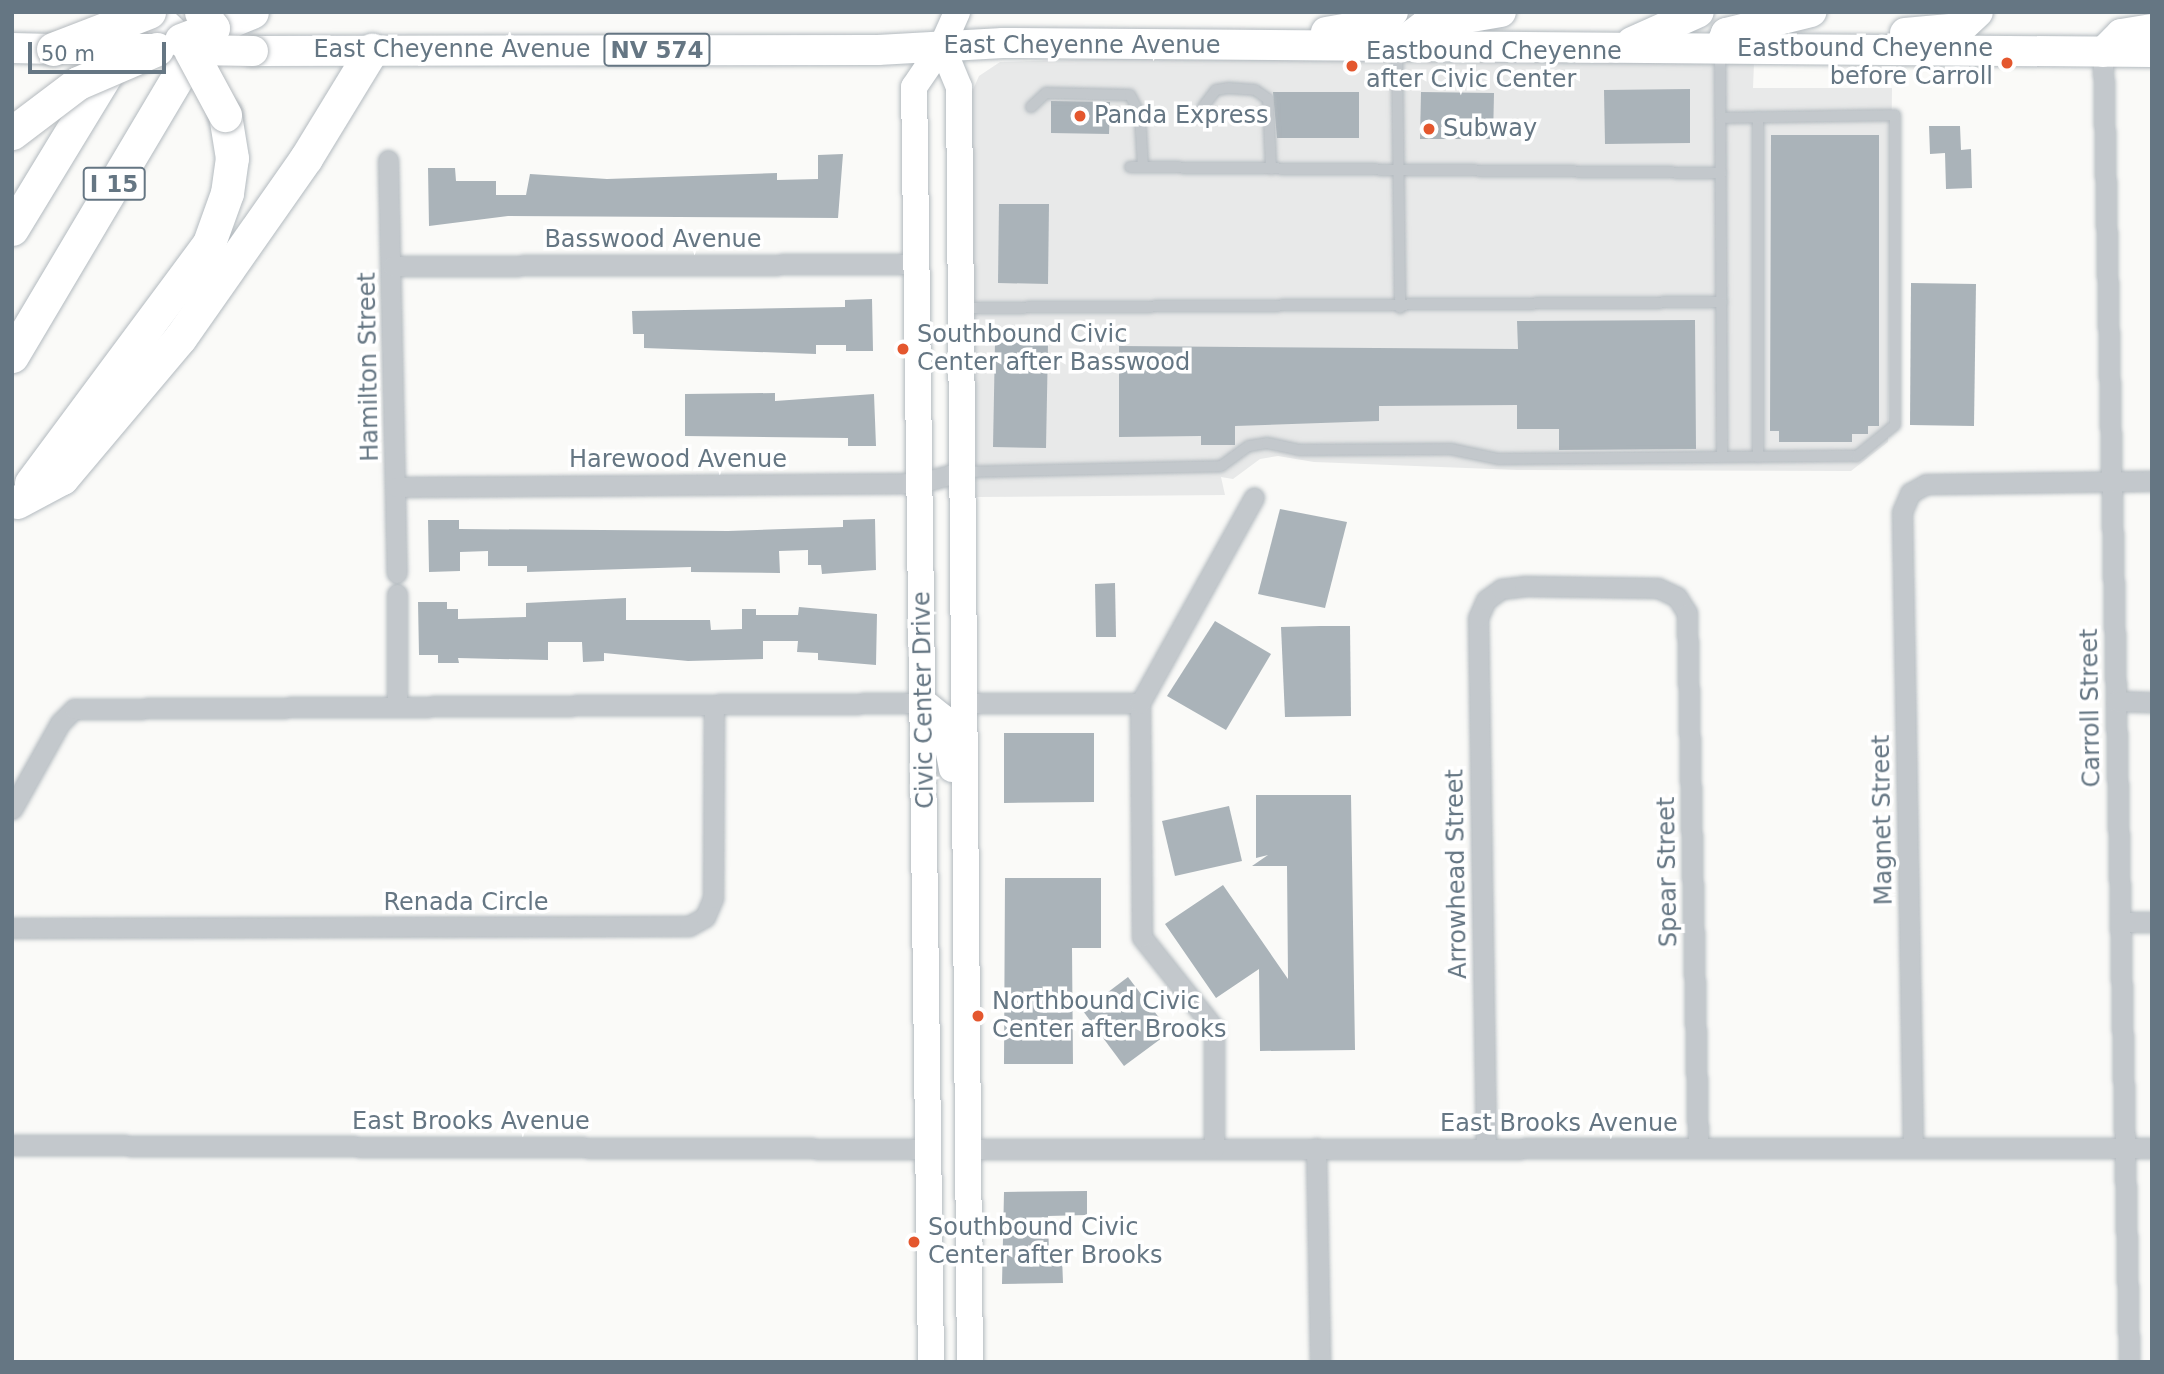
<!DOCTYPE html>
<html>
<head>
<meta charset="utf-8">
<style>
  body { margin:0 }
  #map { position:relative; width:2164px; height:1374px; overflow:hidden; background:#fafaf8; font-family:"DejaVu Sans",sans-serif }
  div>[style] { position:absolute }
  [style*='--x'] { left:calc(var(--x)*1px); top:calc(var(--y)*1px); width:calc(var(--w)*1px); rotate:calc(var(--a)*1deg) }
  .built>* { inset:0; background:#e8e9e9 }
  .building>* { inset:0; background:#aab3b9 }
  .roads { filter:drop-shadow(0 0 2px #b3babf) drop-shadow(0 0 2px #b3babf) }
  .lane>* { height:10px; margin:-5px; padding:0 5px; transform-origin:5px; border-radius:5px; background:#c3c8cc }
  .street>* { height:19px; margin:-9.5px; padding:0 9.5px; transform-origin:9.5px; border-radius:9.5px; background:#c3c8cc }
  .secondary>* { height:26px; margin:-13px; padding:0 13px; transform-origin:13px; border-radius:13px; background:#fff }
  .primary>* { height:30px; margin:-15px; padding:0 15px; transform-origin:15px; border-radius:15px; background:#fff }
  .highway>* { height:33px; margin:-16.5px; padding:0 16.5px; transform-origin:16.5px; border-radius:16.5px; background:#fff }
  .bridges { filter:drop-shadow(0 0 2px #b5babe) drop-shadow(0 0 2px #b5babe) }
  .primary-bridge>* { height:30px; margin:-15px; padding:0 15px; transform-origin:15px; border-radius:15px; background:#fff }
  .highway-bridge>* { height:33px; margin:-16.5px; padding:0 16.5px; transform-origin:16.5px; border-radius:16.5px; background:#fff }
  .dots>* { width:19px; height:19px; translate:-50% -50%; box-sizing:border-box; border:4px solid #fff; border-radius:50% }
  span { translate:-50% -50%; white-space:nowrap; text-align:center; line-height:1.15; -webkit-text-stroke:7px #fff; paint-order:stroke }
  .shield-label span { padding:2px 5px; background:#fff; border:2px solid; border-radius:5px; -webkit-text-stroke-width:0 }
  .shield-label { font-size:23px; color:#657683; font-weight:700 }
  .street-label { font-size:24px; color:#657683 }
  .poi-label { font-size:24px; color:#657683 }
  .right { translate:-100% -50%; text-align:right }
  .left { translate:0 -50%; text-align:left }
  .frame { position:absolute; inset:0; border:14px solid #657683; pointer-events:none }
  .scale { position:absolute; left:28px; top:42px; width:138px; height:32px; box-sizing:border-box; border:4px solid #657683; border-top:0; padding-left:9px; font-size:21px; line-height:24px; white-space:nowrap; color:#657683; -webkit-text-stroke:5px #fff; paint-order:stroke }
</style>
</head>
<body>
<div id="map">
  <div class="built">
    <i style="clip-path:polygon(1144px 58px,1754px 63px,1753px 88px,1892px 88px,1888px 442px,1851px 471px,1517px 470px,1314px 462px,1278px 456px,1260px 459px,1233px 479px,1221px 477px,1225px 495px,976px 497px,971px 94px,979px 76px,1000px 62px)"></i>
  </div>
  <div class="building">
    <i style="clip-path:polygon(1690px 89px,1690px 143px,1605px 144px,1604px 90px)"></i>
    <i style="clip-path:polygon(1273px 92px,1359px 92px,1359px 138px,1277px 138px)"></i>
    <i style="clip-path:polygon(1421px 92px,1494px 93px,1493px 139px,1420px 139px)"></i>
    <i style="clip-path:polygon(1051px 101px,1110px 102px,1109px 134px,1051px 133px)"></i>
    <i style="clip-path:polygon(1929px 126px,1960px 126px,1961px 150px,1971px 149px,1972px 188px,1946px 189px,1945px 153px,1930px 154px)"></i>
    <i style="clip-path:polygon(1771px 135px,1879px 135px,1879px 426px,1868px 426px,1868px 434px,1852px 434px,1852px 442px,1779px 442px,1779px 431px,1770px 431px)"></i>
    <i style="clip-path:polygon(843px 154px,838px 218px,508px 216px,429px 226px,428px 168px,455px 168px,456px 181px,496px 181px,496px 195px,526px 195px,530px 174px,607px 179px,777px 173px,777px 180px,818px 179px,818px 155px)"></i>
    <i style="clip-path:polygon(999px 204px,1049px 204px,1048px 284px,998px 283px)"></i>
    <i style="clip-path:polygon(1911px 283px,1976px 284px,1974px 426px,1910px 425px)"></i>
    <i style="clip-path:polygon(872px 299px,873px 351px,846px 351px,846px 345px,816px 345px,816px 354px,644px 348px,644px 334px,633px 334px,632px 311px,845px 307px,845px 300px)"></i>
    <i style="clip-path:polygon(1695px 320px,1696px 449px,1559px 450px,1559px 429px,1517px 429px,1517px 405px,1379px 406px,1379px 421px,1235px 426px,1235px 445px,1201px 445px,1201px 436px,1119px 437px,1119px 346px,1518px 349px,1517px 321px)"></i>
    <i style="clip-path:polygon(995px 342px,1048px 343px,1046px 448px,993px 447px)"></i>
    <i style="clip-path:polygon(775px 393px,775px 401px,874px 394px,876px 446px,848px 446px,848px 438px,685px 436px,685px 394px)"></i>
    <i style="clip-path:polygon(1280px 509px,1347px 522px,1325px 608px,1258px 594px)"></i>
    <i style="clip-path:polygon(875px 519px,876px 570px,822px 574px,821px 565px,808px 565px,808px 550px,779px 551px,780px 573px,691px 572px,691px 567px,527px 572px,527px 566px,488px 566px,488px 551px,460px 552px,460px 571px,429px 572px,428px 520px,459px 520px,459px 529px,728px 531px,843px 527px,843px 520px)"></i>
    <i style="clip-path:polygon(1115px 583px,1116px 637px,1096px 637px,1095px 584px)"></i>
    <i style="clip-path:polygon(626px 598px,626px 620px,710px 620px,711px 630px,742px 629px,742px 609px,756px 609px,756px 615px,798px 615px,799px 607px,877px 614px,876px 665px,818px 660px,818px 653px,797px 652px,798px 641px,763px 641px,763px 659px,688px 661px,604px 653px,604px 661px,583px 662px,582px 642px,548px 642px,548px 660px,458px 658px,459px 663px,438px 663px,438px 655px,419px 655px,418px 602px,447px 602px,447px 609px,458px 609px,458px 619px,526px 617px,526px 603px)"></i>
    <i style="clip-path:polygon(1215px 621px,1271px 654px,1226px 730px,1167px 696px)"></i>
    <i style="clip-path:polygon(1320px 626px,1350px 626px,1351px 716px,1285px 717px,1281px 627px)"></i>
    <i style="clip-path:polygon(1004px 733px,1094px 733px,1094px 802px,1004px 803px)"></i>
    <i style="clip-path:polygon(1256px 795px,1351px 795px,1355px 1050px,1260px 1051px,1259px 969px,1216px 998px,1165px 924px,1223px 885px,1288px 979px,1287px 866px,1252px 866px,1268px 855px,1256px 858px)"></i>
    <i style="clip-path:polygon(1229px 806px,1242px 861px,1175px 876px,1162px 821px)"></i>
    <i style="clip-path:polygon(1005px 878px,1101px 878px,1101px 948px,1072px 948px,1073px 1064px,1004px 1064px)"></i>
    <i style="clip-path:polygon(1128px 977px,1170px 1032px,1124px 1066px,1083px 1011px)"></i>
    <i style="clip-path:polygon(1087px 1191px,1087px 1215px,1048px 1216px,1049px 1256px,1062px 1256px,1063px 1283px,1002px 1284px,1004px 1192px)"></i>
  </div>
  <div class="roads">
    <div class="lane">
      <i style="--x:1397;--y:49;--w:259;--a:89.3"></i>
      <i style="--x:1720;--y:52;--w:405;--a:89.7"></i>
      <i style="--x:1031;--y:107;--w:21;--a:-43"></i>
      <i style="--x:1046;--y:93;--w:84;--a:1.4"></i>
      <i style="--x:1130;--y:95;--w:22;--a:63"></i>
      <i style="--x:1140;--y:115;--w:52;--a:86.7"></i>
      <i style="--x:1203;--y:107;--w:21;--a:-53"></i>
      <i style="--x:1216;--y:90;--w:12;--a:-9"></i>
      <i style="--x:1228;--y:88;--w:27;--a:4"></i>
      <i style="--x:1255;--y:90;--w:16;--a:35"></i>
      <i style="--x:1268;--y:99;--w:70;--a:87.5"></i>
      <i style="--x:1758;--y:117;--w:340;--a:90"></i>
      <i style="--x:1130;--y:167;--w:591;--a:0.58"></i>
      <i style="--x:963;--y:308;--w:759;--a:-0.45"></i>
      <i style="--x:964;--y:472;--w:257;--a:-1.3"></i>
      <i style="--x:1221;--y:466;--w:34;--a:-36"></i>
      <i style="--x:1249;--y:446;--w:18;--a:-9"></i>
      <i style="--x:1267;--y:443;--w:33;--a:12"></i>
      <i style="--x:1299;--y:450;--w:152;--a:-0.4"></i>
      <i style="--x:1451;--y:449;--w:48;--a:12"></i>
      <i style="--x:1498;--y:459;--w:359;--a:-0.5"></i>
      <i style="--x:1857;--y:456;--w:49;--a:-39.2"></i>
      <i style="--x:1895;--y:425;--w:310;--a:-90"></i>
      <i style="--x:1895;--y:115;--w:174;--a:179"></i>
    </div>
    <div class="street">
      <i style="--x:2103;--y:52;--w:1310;--a:88.86"></i>
      <i style="--x:388;--y:160;--w:413;--a:88.8"></i>
      <i style="--x:392;--y:266;--w:522;--a:-0.22"></i>
      <i style="--x:396;--y:487;--w:524;--a:-0.44"></i>
      <i style="--x:920;--y:483;--w:41;--a:-15.4"></i>
      <i style="--x:397;--y:594;--w:111;--a:90"></i>
      <i style="--x:2116;--y:701;--w:36;--a:2"></i>
      <i style="--x:963;--y:703;--w:177;--a:0"></i>
      <i style="--x:12;--y:809;--w:98;--a:-60.8"></i>
      <i style="--x:60;--y:723;--w:20;--a:-45"></i>
      <i style="--x:74;--y:709;--w:851;--a:-0.4"></i>
      <i style="--x:2120;--y:922;--w:32;--a:0"></i>
      <i style="--x:12;--y:928;--w:677;--a:-0.17"></i>
      <i style="--x:689;--y:926;--w:18;--a:-29"></i>
      <i style="--x:705;--y:917;--w:21;--a:-67"></i>
      <i style="--x:713;--y:898;--w:193;--a:-89.7"></i>
      <i style="--x:12;--y:1145;--w:918;--a:0.25"></i>
      <i style="--x:1316;--y:1148;--w:214;--a:88.9"></i>
      <i style="--x:1486;--y:1148;--w:530;--a:-90.86"></i>
      <i style="--x:1478;--y:618;--w:20;--a:-66"></i>
      <i style="--x:1486;--y:600;--w:19;--a:-36"></i>
      <i style="--x:1501;--y:589;--w:23;--a:-7"></i>
      <i style="--x:1524;--y:586;--w:134;--a:0.9"></i>
      <i style="--x:1658;--y:588;--w:21;--a:25"></i>
      <i style="--x:1677;--y:597;--w:19;--a:58"></i>
      <i style="--x:1687;--y:613;--w:535;--a:88.82"></i>
      <i style="--x:1913;--y:1148;--w:636;--a:-90.99"></i>
      <i style="--x:1902;--y:512;--w:21;--a:-67"></i>
      <i style="--x:1910;--y:493;--w:18;--a:-29"></i>
      <i style="--x:1926;--y:484;--w:226;--a:-0.8"></i>
      <i style="--x:966;--y:1149;--w:1186;--a:-0.05"></i>
      <i style="--x:1214;--y:1149;--w:121;--a:-90"></i>
      <i style="--x:1214;--y:1028;--w:116;--a:-128.4"></i>
      <i style="--x:1142;--y:937;--w:234;--a:-90.5"></i>
      <i style="--x:1140;--y:703;--w:235;--a:-61"></i>
    </div>
    <div class="secondary">
      <i style="--x:942;--y:46;--w:44;--a:67.5"></i>
      <i style="--x:959;--y:87;--w:1275;--a:89.51"></i>
      <i style="--x:925;--y:703;--w:22;--a:39"></i>
      <i style="--x:942;--y:717;--w:53;--a:79.1"></i>
      <i style="--x:931;--y:1362;--w:1275;--a:-90.76"></i>
      <i style="--x:914;--y:87;--w:50;--a:-55.7"></i>
      <i style="--x:942;--y:46;--w:37;--a:-66"></i>
    </div>
    <div class="primary">
      <i style="--x:1326;--y:32;--w:58;--a:-10"></i>
      <i style="--x:1383;--y:22;--w:14;--a:-45"></i>
      <i style="--x:1905;--y:33;--w:56;--a:-5.1"></i>
      <i style="--x:1961;--y:28;--w:23;--a:-43"></i>
      <i style="--x:1632;--y:42;--w:73;--a:-24.1"></i>
      <i style="--x:1721;--y:45;--w:13;--a:-67"></i>
      <i style="--x:1726;--y:33;--w:88;--a:-13.9"></i>
      <i style="--x:1397;--y:46;--w:35;--a:-37"></i>
      <i style="--x:1425;--y:25;--w:77;--a:-9.7"></i>
      <i style="--x:12;--y:48;--w:41;--a:1.4"></i>
      <i style="--x:253;--y:51;--w:625;--a:-0.09"></i>
      <i style="--x:878;--y:50;--w:125;--a:-3.2"></i>
      <i style="--x:1003;--y:43;--w:1149;--a:0.45"></i>
      <i style="--x:2103;--y:52;--w:25;--a:-45"></i>
      <i style="--x:2121;--y:34;--w:31;--a:-9"></i>
    </div>
    <div class="highway">
      <i style="--x:150;--y:12;--w:55;--a:43.5"></i>
      <i style="--x:213;--y:28;--w:42;--a:-22.3"></i>
      <i style="--x:12;--y:229;--w:202;--a:-58.7"></i>
      <i style="--x:12;--y:356;--w:376;--a:-59.3"></i>
      <i style="--x:31;--y:483;--w:299;--a:-53.4"></i>
      <i style="--x:209;--y:243;--w:53;--a:-70.2"></i>
      <i style="--x:227;--y:193;--w:35;--a:-82"></i>
      <i style="--x:232;--y:158;--w:44;--a:-99.2"></i>
      <i style="--x:17;--y:502;--w:51;--a:-28.1"></i>
      <i style="--x:62;--y:478;--w:183;--a:-49.9"></i>
      <i style="--x:180;--y:338;--w:220;--a:-55"></i>
      <i style="--x:306;--y:158;--w:127;--a:-58.6"></i>
    </div>
  </div>
  <div class="bridges">
    <div class="primary-bridge">
      <i style="--x:57;--y:49;--w:97;--a:0"></i>
      <i style="--x:190;--y:50;--w:63;--a:0.9"></i>
    </div>
    <div class="highway-bridge">
      <i style="--x:181;--y:40;--w:34;--a:-21"></i>
      <i style="--x:213;--y:28;--w:20;--a:-127"></i>
      <i style="--x:53;--y:49;--w:103;--a:-21.1"></i>
      <i style="--x:190;--y:50;--w:74;--a:61.7"></i>
      <i style="--x:12;--y:133;--w:83;--a:-37.1"></i>
      <i style="--x:78;--y:83;--w:86;--a:-23.3"></i>
    </div>
  </div>
  <div class="dots">
    <i style="left:2007px;top:63px;background:#e4572e"></i>
    <i style="left:1352px;top:66px;background:#e4572e"></i>
    <i style="left:1080px;top:116px;background:#e4572e"></i>
    <i style="left:1429px;top:129px;background:#e4572e"></i>
    <i style="left:903px;top:349px;background:#e4572e"></i>
    <i style="left:978px;top:1016px;background:#e4572e"></i>
    <i style="left:914px;top:1242px;background:#e4572e"></i>
  </div>
  <div class="shield-label">
    <span style="left:657px;top:50px">NV 574</span>
    <span style="left:114px;top:184px">I 15</span>
  </div>
  <div class="street-label">
    <span style="left:1082px;top:46px">East Cheyenne Avenue</span>
    <span style="left:452px;top:50px">East Cheyenne Avenue</span>
    <span style="left:653px;top:240px">Basswood Avenue</span>
    <span style="left:369px;top:367px;rotate:-91deg">Hamilton Street</span>
    <span style="left:678px;top:460px">Harewood Avenue</span>
    <span style="left:924px;top:700px;rotate:-91deg">Civic Center Drive</span>
    <span style="left:2091px;top:708px;rotate:-91deg">Carroll Street</span>
    <span style="left:1883px;top:820px;rotate:-91deg">Magnet Street</span>
    <span style="left:1668px;top:872px;rotate:-91deg">Spear Street</span>
    <span style="left:1457px;top:874px;rotate:-91deg">Arrowhead Street</span>
    <span style="left:466px;top:903px">Renada Circle</span>
    <span style="left:471px;top:1122px">East Brooks Avenue</span>
    <span style="left:1559px;top:1124px">East Brooks Avenue</span>
  </div>
  <div class="poi-label">
    <span class="right" style="left:1993px;top:63px">Eastbound Cheyenne<br>before Carroll</span>
    <span class="left" style="left:1366px;top:66px">Eastbound Cheyenne<br>after Civic Center</span>
    <span class="left" style="left:1094px;top:116px">Panda Express</span>
    <span class="left" style="left:1443px;top:129px">Subway</span>
    <span class="left" style="left:917px;top:349px">Southbound Civic<br>Center after Basswood</span>
    <span class="left" style="left:992px;top:1016px">Northbound Civic<br>Center after Brooks</span>
    <span class="left" style="left:928px;top:1242px">Southbound Civic<br>Center after Brooks</span>
  </div>
  <div class="frame"></div>
  <div class="scale">50 m</div>
</div>
</body>
</html>
